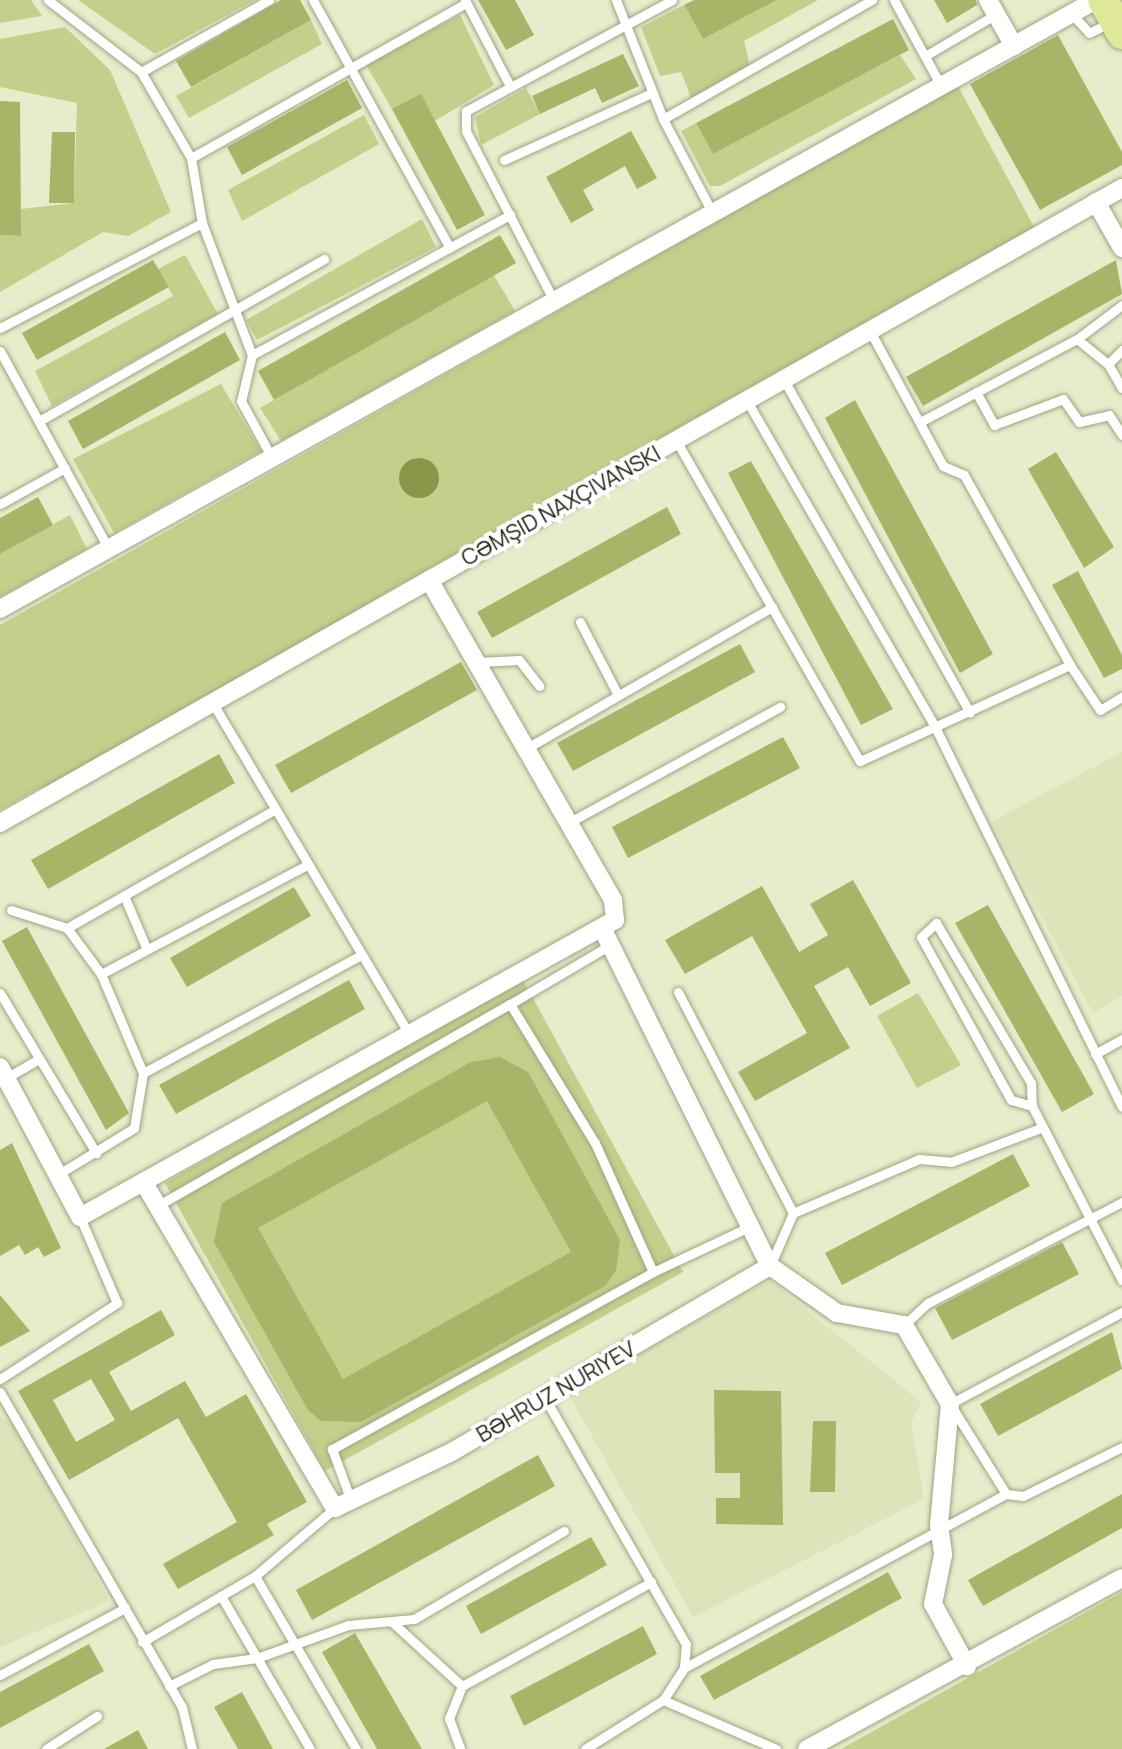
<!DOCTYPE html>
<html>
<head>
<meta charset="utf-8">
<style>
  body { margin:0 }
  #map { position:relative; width:1122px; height:1749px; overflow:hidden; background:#e7edcb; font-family:Manrope,sans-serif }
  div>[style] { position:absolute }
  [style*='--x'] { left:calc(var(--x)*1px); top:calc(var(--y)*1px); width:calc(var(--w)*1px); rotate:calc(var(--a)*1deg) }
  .built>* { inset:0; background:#dce4ba }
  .green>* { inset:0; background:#c4cf8b }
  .water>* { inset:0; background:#8b964a }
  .round { border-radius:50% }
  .building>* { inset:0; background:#a8b467 }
  .roads { filter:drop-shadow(0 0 2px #9fa484) drop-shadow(0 0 2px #9fa484) }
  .service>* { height:9px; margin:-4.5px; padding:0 4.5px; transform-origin:4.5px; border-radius:4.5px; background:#fff }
  .minor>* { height:18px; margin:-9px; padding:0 9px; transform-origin:9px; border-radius:9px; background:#fff }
  .primary>* { height:30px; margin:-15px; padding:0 15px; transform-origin:15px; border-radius:15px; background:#dfe898 }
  span { translate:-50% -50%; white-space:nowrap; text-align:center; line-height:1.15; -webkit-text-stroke:8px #fff; paint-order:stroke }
  .street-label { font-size:22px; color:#222417 }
</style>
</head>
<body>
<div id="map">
  <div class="built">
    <i style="clip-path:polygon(1122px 752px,1122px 996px,1093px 1013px,991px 822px)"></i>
    <i style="clip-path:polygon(769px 1280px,921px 1402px,911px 1423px,924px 1499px,693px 1617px,569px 1395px)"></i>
    <i style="clip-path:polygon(0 1416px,17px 1427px,109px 1601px,0 1647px)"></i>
  </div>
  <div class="green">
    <i style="clip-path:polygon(0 0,31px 0,42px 16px,0 23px)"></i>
    <i style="clip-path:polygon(78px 0,255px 0,155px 54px)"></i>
    <i style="clip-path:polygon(777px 0,818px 0,744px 41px,751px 70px,692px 100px,681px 72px,660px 76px,641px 27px,684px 5px,703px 39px)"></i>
    <i style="clip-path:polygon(460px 15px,494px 85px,435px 121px,392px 109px,366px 65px)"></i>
    <i style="clip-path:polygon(311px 20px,322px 44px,189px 118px,176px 96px)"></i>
    <i style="clip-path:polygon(65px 27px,110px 70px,171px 212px,128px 236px,103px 232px,0 292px,0 235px,21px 236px,21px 209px,74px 203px,77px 103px,0 87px,0 39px)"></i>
    <i style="clip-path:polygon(900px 55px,916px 79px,720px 186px,710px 186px,681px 131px,696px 123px,713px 154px)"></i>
    <i style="clip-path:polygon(958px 86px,1034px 227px,389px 591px,71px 783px,41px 787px,0 810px,0 625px)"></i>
    <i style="clip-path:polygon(526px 88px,540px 114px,481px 145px,475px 117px)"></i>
    <i style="clip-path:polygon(364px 115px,379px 144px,242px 221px,228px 190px)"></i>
    <i style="clip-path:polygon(422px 219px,436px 247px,257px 340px,246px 320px)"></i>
    <i style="clip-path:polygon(185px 255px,218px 314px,52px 406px,35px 371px,173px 296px,158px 269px)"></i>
    <i style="clip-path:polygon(494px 275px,515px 311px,281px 441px,260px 408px)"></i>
    <i style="clip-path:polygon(221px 384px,261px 451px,114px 533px,73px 459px)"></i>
    <i style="clip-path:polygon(70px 515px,87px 549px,0 597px,0 554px)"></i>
    <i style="clip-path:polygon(523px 980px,683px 1272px,325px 1471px,165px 1183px)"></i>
    <i style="clip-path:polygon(918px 993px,961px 1065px,917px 1088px,877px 1016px)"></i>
    <i style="clip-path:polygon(1122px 1592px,1122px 1749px,841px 1749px)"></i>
  </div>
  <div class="water">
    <i class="round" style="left:399px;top:458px;width:40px;height:40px"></i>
  </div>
  <div class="building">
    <i style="clip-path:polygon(281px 0,300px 0,311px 20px,191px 87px,176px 61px)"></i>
    <i style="clip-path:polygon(478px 0,515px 0,534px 35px,506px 50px)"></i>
    <i style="clip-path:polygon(694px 0,777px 0,703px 39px,684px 5px)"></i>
    <i style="clip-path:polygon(934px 0,976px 0,977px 5px,947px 23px)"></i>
    <i style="clip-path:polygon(893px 19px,909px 50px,713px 154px,696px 123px)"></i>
    <i style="clip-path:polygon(1058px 35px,1122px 152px,1122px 165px,1040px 210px,970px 84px)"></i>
    <i style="clip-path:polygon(623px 54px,639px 86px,602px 103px,595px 88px,540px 114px,532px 96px)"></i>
    <i style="clip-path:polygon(347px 80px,362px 108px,242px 175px,227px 147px)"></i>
    <i style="clip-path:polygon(421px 94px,485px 215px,457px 230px,392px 109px)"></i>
    <i style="clip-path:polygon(0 101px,20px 102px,21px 236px,0 235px)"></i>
    <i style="clip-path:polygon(631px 131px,657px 178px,637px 189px,625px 166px,583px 190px,594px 210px,571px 223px,546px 177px)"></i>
    <i style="clip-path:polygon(52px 132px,75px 132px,74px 203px,49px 203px)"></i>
    <i style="clip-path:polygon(500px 235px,516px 263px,274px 400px,258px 371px)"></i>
    <i style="clip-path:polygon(153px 260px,169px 287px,37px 360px,22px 333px)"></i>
    <i style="clip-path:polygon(1116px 260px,1122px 294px,923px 406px,906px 377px)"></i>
    <i style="clip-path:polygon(225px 332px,240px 360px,83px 449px,68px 421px)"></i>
    <i style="clip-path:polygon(855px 400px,993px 654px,960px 673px,825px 418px)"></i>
    <i style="clip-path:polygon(1056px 452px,1114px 547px,1084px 568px,1028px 469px)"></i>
    <i style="clip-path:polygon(751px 461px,893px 709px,861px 725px,728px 473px)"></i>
    <i style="clip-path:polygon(38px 497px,53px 525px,0 554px,0 518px)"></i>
    <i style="clip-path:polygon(667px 507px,681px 534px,492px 638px,477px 612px)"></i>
    <i style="clip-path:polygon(1078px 571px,1122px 655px,1122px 669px,1104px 678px,1052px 585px)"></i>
    <i style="clip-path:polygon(740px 644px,755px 672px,573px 771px,557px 743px)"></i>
    <i style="clip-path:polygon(461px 662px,477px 690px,291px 793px,275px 765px)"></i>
    <i style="clip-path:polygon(783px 737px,800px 768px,628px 858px,612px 827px)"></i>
    <i style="clip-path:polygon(219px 754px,235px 783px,48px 889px,31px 860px)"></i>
    <i style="clip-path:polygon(853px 880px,911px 983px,870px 1006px,848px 967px,814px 986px,850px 1048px,755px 1101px,738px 1072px,807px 1033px,752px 936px,685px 974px,665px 940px,762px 886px,799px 952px,828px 935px,810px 904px)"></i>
    <i style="clip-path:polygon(294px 887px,311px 916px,187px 987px,170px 958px)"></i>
    <i style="clip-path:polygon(988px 905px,1094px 1094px,1062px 1112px,955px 923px)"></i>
    <i style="clip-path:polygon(27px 927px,129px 1113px,106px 1130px,2px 941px)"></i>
    <i style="clip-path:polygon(349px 980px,365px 1009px,176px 1114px,159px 1085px)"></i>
    <i style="clip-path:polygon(evenodd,500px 1057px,528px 1072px,620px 1240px,616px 1271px,605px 1286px,361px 1422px,321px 1421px,308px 1410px,214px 1242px,222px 1203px,471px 1062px,500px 1057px,487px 1101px,571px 1252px,343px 1379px,258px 1228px,487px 1101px)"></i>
    <i style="clip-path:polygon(12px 1143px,61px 1248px,44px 1257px,38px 1247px,25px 1255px,19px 1245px,0 1256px,0 1150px)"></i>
    <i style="clip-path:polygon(1013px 1154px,1030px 1186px,842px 1285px,825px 1253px)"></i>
    <i style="clip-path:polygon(1062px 1242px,1079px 1274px,952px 1340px,935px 1308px)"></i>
    <i style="clip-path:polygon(0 1295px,30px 1331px,0 1347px)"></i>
    <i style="clip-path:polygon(evenodd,161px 1310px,175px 1335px,109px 1372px,131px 1411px,185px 1381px,206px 1417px,246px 1394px,307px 1502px,267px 1524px,274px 1535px,178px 1589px,163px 1564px,237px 1522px,178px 1418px,69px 1480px,18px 1391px,161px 1310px,91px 1379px,115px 1420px,76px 1442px,53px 1400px,91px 1379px)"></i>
    <i style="clip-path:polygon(1112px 1332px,1122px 1369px,998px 1436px,980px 1404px)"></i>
    <i style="clip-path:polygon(714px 1390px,781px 1391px,783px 1525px,716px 1524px,716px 1498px,740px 1498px,740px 1473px,715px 1473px)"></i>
    <i style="clip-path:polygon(813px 1421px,836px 1421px,835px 1492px,810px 1492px)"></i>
    <i style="clip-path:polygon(538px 1455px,555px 1486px,312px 1620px,296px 1590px)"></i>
    <i style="clip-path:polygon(1122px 1494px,1122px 1528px,983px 1606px,968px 1580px)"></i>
    <i style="clip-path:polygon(591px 1537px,607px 1565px,481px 1634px,466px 1606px)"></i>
    <i style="clip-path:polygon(888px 1572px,902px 1598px,714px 1700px,700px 1676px)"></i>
    <i style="clip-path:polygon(643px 1626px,657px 1654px,524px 1726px,510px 1696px)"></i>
    <i style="clip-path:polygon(355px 1633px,422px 1749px,377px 1749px,322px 1652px)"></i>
    <i style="clip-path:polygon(89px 1644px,104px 1671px,0 1728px,0 1692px)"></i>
    <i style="clip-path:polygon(242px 1692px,273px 1749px,238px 1749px,214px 1707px)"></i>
    <i style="clip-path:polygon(138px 1730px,148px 1749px,104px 1749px)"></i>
  </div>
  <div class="roads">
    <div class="service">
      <i style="--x:48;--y:0;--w:118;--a:37.7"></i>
      <i style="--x:141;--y:72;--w:99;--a:59.8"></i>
      <i style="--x:191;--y:158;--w:66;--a:80.4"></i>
      <i style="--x:202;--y:223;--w:141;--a:69.3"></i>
      <i style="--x:252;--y:355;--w:47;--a:103.4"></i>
      <i style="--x:241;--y:401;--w:65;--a:61.5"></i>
      <i style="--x:313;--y:0;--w:283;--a:61.1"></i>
      <i style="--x:465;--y:0;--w:97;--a:62.4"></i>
      <i style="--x:616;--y:0;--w:128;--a:68.4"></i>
      <i style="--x:663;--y:119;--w:105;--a:62.2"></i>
      <i style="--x:894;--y:0;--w:98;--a:61.3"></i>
      <i style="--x:1072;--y:14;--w:25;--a:48"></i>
      <i style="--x:1089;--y:33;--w:25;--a:-27"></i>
      <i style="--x:925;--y:56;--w:82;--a:-30.6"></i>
      <i style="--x:141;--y:72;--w:147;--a:-29.4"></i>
      <i style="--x:663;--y:119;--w:241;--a:-29.7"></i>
      <i style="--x:191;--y:158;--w:316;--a:-29.4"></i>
      <i style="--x:504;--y:160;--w:162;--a:-24.4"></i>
      <i style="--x:554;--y:301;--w:191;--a:-117.4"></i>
      <i style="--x:466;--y:131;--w:20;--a:-90"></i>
      <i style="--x:466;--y:111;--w:234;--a:-28.3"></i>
      <i style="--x:0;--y:328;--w:228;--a:-27.5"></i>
      <i style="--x:870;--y:331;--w:153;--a:61.6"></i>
      <i style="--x:943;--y:466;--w:23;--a:23"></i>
      <i style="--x:964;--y:475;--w:218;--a:60.8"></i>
      <i style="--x:1077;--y:339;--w:56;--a:-37.1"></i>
      <i style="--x:0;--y:351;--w:226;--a:61.2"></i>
      <i style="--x:252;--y:355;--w:294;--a:-28.5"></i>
      <i style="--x:1108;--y:364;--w:20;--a:-45"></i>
      <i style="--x:784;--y:380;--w:381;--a:60.8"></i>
      <i style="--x:976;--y:392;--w:38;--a:61"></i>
      <i style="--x:994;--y:425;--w:74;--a:-20.6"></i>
      <i style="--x:1063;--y:399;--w:28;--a:55"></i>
      <i style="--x:1079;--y:422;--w:31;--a:-13"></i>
      <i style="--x:1109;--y:415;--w:24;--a:57"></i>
      <i style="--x:747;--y:401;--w:379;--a:60"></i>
      <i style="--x:936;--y:729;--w:421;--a:63.8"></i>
      <i style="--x:39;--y:421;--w:328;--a:-29.6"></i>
      <i style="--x:920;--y:422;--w:178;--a:-27.9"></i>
      <i style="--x:1077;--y:339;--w:40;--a:39"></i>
      <i style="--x:1108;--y:364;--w:28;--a:60"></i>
      <i style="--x:677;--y:442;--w:368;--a:60.2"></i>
      <i style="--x:860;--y:761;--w:231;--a:-24.6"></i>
      <i style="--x:1070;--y:665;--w:54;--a:56.3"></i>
      <i style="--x:1100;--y:710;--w:26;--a:-31"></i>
      <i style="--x:0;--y:504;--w:74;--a:-29"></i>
      <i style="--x:580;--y:622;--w:82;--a:62.5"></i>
      <i style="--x:478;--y:662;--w:41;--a:-2.8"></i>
      <i style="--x:519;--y:660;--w:33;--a:52"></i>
      <i style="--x:212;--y:702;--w:388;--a:59.3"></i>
      <i style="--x:527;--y:748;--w:283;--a:-29.9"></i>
      <i style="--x:568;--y:823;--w:242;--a:-28.7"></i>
      <i style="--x:125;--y:898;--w:51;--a:66.9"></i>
      <i style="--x:11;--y:910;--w:59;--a:17.8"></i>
      <i style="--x:101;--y:974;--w:233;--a:-27.9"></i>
      <i style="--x:678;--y:992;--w:249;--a:62.5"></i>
      <i style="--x:0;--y:993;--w:187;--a:59"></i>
      <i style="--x:510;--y:1004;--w:116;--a:-30.5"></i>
      <i style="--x:1095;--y:1054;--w:31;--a:-29"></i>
      <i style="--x:143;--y:1073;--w:248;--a:-28.4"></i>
      <i style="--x:6;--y:1078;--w:38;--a:-30"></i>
      <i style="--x:1032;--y:1106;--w:22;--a:-164"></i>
      <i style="--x:1011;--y:1100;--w:186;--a:-118.9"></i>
      <i style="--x:921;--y:937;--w:21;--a:-43"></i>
      <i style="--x:936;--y:923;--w:186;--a:59.3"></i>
      <i style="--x:1031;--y:1083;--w:23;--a:88"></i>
      <i style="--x:1032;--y:1106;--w:196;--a:62.7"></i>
      <i style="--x:57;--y:1175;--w:90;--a:-31.4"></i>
      <i style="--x:134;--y:1128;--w:56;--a:-80.7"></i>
      <i style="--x:143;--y:1073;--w:108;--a:-113"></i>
      <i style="--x:101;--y:974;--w:57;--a:-126.5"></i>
      <i style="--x:67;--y:928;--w:238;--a:-29.7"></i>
      <i style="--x:157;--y:1206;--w:407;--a:-29.8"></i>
      <i style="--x:510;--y:1004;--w:163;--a:58.6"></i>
      <i style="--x:595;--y:1143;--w:141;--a:65.8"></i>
      <i style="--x:653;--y:1272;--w:367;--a:151.1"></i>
      <i style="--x:332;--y:1449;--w:55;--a:69.9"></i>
      <i style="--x:770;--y:1266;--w:58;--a:-66.5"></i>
      <i style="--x:793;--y:1213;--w:137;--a:-23.2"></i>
      <i style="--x:919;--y:1159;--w:32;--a:5"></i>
      <i style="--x:951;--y:1162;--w:98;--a:-20.8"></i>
      <i style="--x:653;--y:1272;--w:108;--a:-25.1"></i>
      <i style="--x:1122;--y:1312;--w:195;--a:151.9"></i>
      <i style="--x:950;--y:1404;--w:106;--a:58.1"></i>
      <i style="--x:1006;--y:1494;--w:17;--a:7"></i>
      <i style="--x:1023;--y:1496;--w:110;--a:-26.3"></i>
      <i style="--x:904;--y:1325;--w:33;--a:-43"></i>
      <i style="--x:928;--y:1303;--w:219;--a:-27.5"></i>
      <i style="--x:0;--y:1379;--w:140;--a:-33"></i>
      <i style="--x:117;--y:1303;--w:94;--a:-113.3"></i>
      <i style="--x:0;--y:1392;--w:364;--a:60"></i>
      <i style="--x:182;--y:1707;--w:43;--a:76.6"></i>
      <i style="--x:546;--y:1400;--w:281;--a:60.2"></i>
      <i style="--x:686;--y:1644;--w:24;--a:95"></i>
      <i style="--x:684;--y:1668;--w:38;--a:123"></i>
      <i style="--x:663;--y:1700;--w:92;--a:147.9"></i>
      <i style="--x:255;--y:1576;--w:200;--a:59.7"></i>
      <i style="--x:221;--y:1596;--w:177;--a:59.8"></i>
      <i style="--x:392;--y:1622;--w:95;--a:42.4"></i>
      <i style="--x:462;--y:1686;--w:35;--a:112"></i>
      <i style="--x:449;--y:1718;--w:33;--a:70"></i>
      <i style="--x:142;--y:1642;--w:131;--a:-30.3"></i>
      <i style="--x:255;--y:1576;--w:105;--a:-40.4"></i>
      <i style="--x:684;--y:1668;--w:366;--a:-28.4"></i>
      <i style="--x:0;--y:1675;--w:142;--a:-28.2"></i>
      <i style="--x:169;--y:1686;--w:49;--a:-26.6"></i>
      <i style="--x:213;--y:1664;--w:44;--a:-7.8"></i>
      <i style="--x:257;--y:1658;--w:97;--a:-19.9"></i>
      <i style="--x:348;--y:1625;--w:66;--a:-5.2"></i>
      <i style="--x:414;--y:1619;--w:174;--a:-30.4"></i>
      <i style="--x:462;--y:1686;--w:216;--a:-28.8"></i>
      <i style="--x:663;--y:1700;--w:123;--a:23.4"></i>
      <i style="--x:46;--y:1749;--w:61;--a:-32.9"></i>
    </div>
    <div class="minor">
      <i style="--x:988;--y:0;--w:53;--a:60.5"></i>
      <i style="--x:1096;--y:202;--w:53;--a:60.5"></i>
      <i style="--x:0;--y:609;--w:1254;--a:-29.06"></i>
      <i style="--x:0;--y:823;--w:1289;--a:-29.51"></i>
      <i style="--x:602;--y:928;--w:377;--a:63.6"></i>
      <i style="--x:770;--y:1266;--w:82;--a:35"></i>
      <i style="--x:837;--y:1313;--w:68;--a:10.2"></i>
      <i style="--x:904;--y:1325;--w:91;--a:59.8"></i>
      <i style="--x:950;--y:1404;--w:121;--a:95.2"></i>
      <i style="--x:939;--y:1525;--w:30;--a:82"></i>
      <i style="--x:943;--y:1555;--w:50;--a:101.5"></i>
      <i style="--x:933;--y:1604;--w:71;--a:61.3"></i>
      <i style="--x:0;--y:1067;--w:170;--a:61.9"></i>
      <i style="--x:80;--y:1217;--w:612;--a:-29.04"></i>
      <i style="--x:615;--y:920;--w:20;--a:-96"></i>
      <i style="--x:613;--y:900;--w:369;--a:-119.9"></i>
      <i style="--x:144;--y:1183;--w:377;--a:59.6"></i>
      <i style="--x:335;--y:1508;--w:127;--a:-25.6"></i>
      <i style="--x:450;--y:1453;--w:371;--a:-30.3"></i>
      <i style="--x:807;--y:1749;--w:358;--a:-28.5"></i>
    </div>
    <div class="primary">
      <i style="--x:1103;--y:0;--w:39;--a:61"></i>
    </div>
  </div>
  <div class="street-label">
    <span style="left:561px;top:506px;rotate:-29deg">CƏMŞID NAXÇIVANSKI</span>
    <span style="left:556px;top:1392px;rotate:-30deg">BƏHRUZ NURIYEV</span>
  </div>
</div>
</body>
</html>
